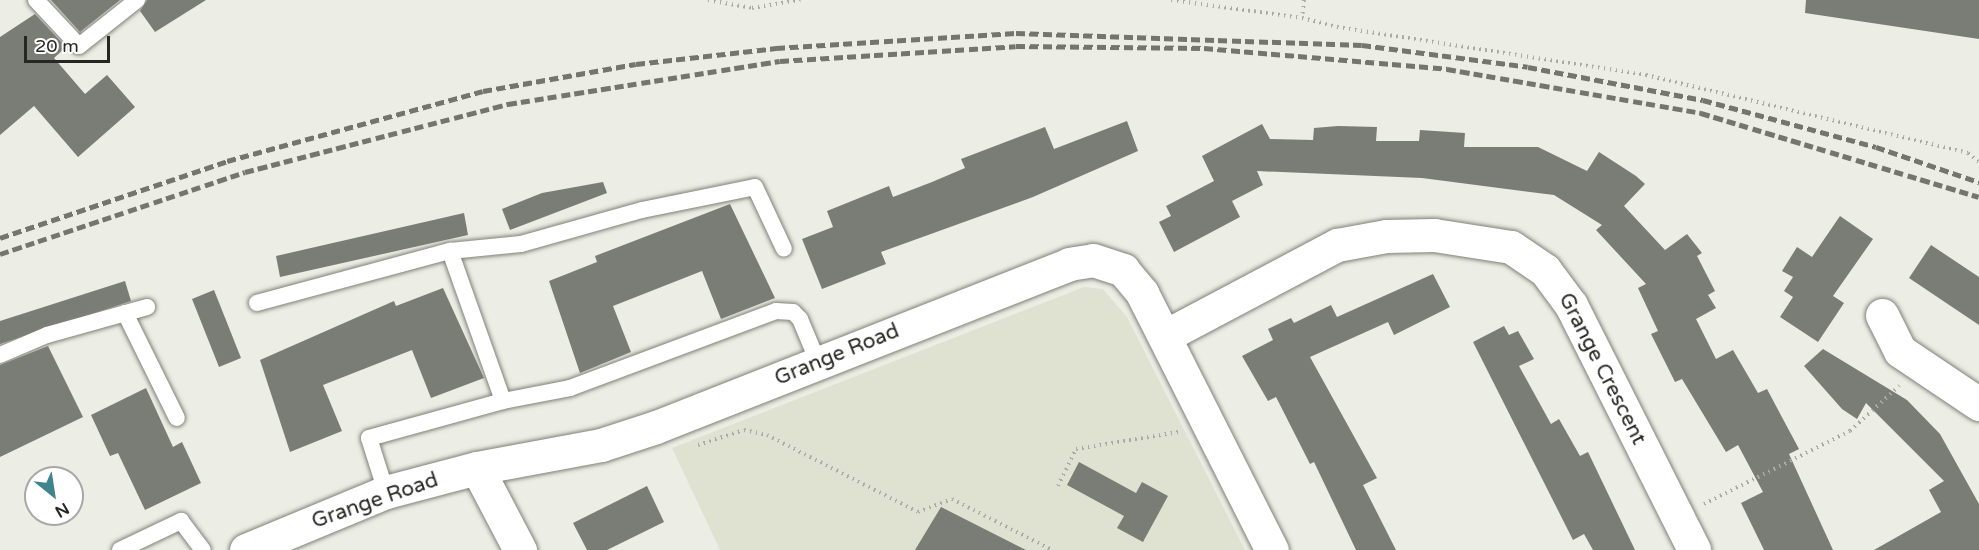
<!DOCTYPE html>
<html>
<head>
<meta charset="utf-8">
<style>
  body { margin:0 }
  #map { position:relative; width:1979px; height:550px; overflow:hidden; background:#ecede4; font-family:"Varela Round",sans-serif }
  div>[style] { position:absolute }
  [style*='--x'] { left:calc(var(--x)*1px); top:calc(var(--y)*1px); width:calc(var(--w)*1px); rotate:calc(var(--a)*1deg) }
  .built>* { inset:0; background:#e0e2d1 }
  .building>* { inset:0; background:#797d76 }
  .path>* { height:4px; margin-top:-2px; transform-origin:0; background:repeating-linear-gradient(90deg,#aaaba4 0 1.5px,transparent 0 6px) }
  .roads { filter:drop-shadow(0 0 2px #808179) drop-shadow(0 0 2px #808179) }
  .lane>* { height:16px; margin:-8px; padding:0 8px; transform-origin:8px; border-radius:8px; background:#fff }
  .street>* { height:33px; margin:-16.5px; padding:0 16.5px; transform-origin:16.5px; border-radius:16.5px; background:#fff }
  .rail>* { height:4.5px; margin-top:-2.25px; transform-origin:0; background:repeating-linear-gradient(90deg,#757570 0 9px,transparent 0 13.5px) }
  span { translate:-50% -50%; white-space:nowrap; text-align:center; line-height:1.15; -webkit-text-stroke:4.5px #fff; paint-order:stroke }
  .street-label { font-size:21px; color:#262623 }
  .north { position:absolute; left:24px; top:466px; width:60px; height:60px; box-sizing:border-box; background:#fff; border:2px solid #a8a8a7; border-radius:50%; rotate:150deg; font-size:16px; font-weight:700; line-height:24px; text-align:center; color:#262623 }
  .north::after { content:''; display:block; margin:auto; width:21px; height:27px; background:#3e858c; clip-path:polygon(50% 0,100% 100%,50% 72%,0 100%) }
  .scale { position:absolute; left:24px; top:36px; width:86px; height:27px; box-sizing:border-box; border:3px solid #262623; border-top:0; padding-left:8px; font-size:18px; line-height:21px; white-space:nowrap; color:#262623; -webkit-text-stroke:4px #fff; paint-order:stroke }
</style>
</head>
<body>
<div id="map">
  <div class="built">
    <i style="clip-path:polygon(1084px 287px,1103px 289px,1127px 317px,1245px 550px,720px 550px,672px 448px)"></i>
  </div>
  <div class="building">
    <i style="clip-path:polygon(51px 0,120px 0,80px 32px)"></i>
    <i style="clip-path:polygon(147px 0,206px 0,155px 32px,140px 11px)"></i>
    <i style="clip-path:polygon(1806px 0,1979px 0,1979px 39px,1805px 13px)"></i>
    <i style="clip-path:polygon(35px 14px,66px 47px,54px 58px,85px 94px,107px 75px,135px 107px,78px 157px,34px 106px,0 135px,0 37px)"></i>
    <i style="clip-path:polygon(1127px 121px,1138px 151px,1033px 197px,881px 252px,886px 264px,822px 289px,802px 239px,833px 227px,827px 211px,889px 186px,893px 197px,932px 182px,965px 168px,961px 159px,1045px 127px,1054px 149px)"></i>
    <i style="clip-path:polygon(1262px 124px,1270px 139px,1313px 140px,1314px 128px,1338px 126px,1377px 127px,1376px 141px,1419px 141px,1420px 130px,1465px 133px,1464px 147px,1538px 147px,1587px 171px,1599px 152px,1636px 176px,1645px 184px,1624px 206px,1665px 250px,1687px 234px,1702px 253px,1697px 256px,1715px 291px,1708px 295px,1716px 308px,1696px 319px,1716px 359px,1733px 350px,1758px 393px,1767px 389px,1799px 449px,1789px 454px,1833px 550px,1764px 550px,1741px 503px,1763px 492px,1738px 445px,1726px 452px,1682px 379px,1675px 382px,1651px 334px,1658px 331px,1638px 288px,1646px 284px,1596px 230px,1602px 225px,1554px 195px,1422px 178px,1257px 171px,1263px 185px,1232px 201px,1240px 217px,1174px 252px,1159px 222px,1171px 216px,1166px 206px,1214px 181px,1202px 156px)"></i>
    <i style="clip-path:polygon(603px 182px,607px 193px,510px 230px,502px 209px,542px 193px)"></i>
    <i style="clip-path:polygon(730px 204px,775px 298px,721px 319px,702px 271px,613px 306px,631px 352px,580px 373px,549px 281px,597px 262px,595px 256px)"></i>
    <i style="clip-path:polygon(464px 213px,468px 235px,280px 277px,276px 256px)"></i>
    <i style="clip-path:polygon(1840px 216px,1873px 239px,1833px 296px,1844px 303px,1818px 342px,1780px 317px,1793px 297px,1784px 291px,1793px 277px,1782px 271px,1797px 247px,1812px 257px)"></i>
    <i style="clip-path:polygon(1931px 245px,1979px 277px,1979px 325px,1909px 278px)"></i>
    <i style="clip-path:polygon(1433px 274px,1450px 307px,1394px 335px,1388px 322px,1310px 357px,1377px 478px,1363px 485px,1396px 550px,1356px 550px,1314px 462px,1310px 464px,1276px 397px,1268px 401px,1242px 356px,1273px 340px,1268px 329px,1291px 318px,1294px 323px,1331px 305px,1337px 317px)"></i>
    <i style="clip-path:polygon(125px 281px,131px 301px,0 344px,0 321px)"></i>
    <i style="clip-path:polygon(443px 288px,484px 378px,431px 398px,412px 350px,323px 385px,342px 431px,290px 452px,260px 360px,394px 301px,396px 306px)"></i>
    <i style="clip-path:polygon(214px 290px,241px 358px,219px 367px,192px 299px)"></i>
    <i style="clip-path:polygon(1504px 326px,1509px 335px,1518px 331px,1534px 359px,1519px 366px,1551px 424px,1559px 419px,1580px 456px,1588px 452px,1635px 550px,1593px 550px,1584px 534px,1573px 540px,1473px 342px)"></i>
    <i style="clip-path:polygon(48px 346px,83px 417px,0 457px,0 365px)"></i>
    <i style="clip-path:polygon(1823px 349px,1907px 400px,1940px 434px,1979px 504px,1979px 550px,1874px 550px,1941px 512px,1929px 490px,1944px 481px,1866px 403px,1857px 419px,1842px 409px,1804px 366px)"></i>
    <i style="clip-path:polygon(146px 388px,173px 447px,182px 442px,201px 483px,145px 510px,118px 453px,110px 456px,91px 415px)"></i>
    <i style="clip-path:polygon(1079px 462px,1136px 493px,1142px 482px,1168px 496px,1143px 542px,1117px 528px,1124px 516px,1067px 485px)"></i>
    <i style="clip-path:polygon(647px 486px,664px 522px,607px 550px,587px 550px,573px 523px)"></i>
    <i style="clip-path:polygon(941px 507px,1026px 550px,915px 550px)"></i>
  </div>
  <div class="path">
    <i style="--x:708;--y:0;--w:45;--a:10.3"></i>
    <i style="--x:752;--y:8;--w:49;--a:-9.5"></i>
    <i style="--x:1171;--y:0;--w:132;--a:7.8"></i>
    <i style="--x:1304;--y:0;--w:18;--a:96"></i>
    <i style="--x:1302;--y:18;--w:36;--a:14"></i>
    <i style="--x:1337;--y:27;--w:313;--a:8.8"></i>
    <i style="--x:1646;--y:75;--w:331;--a:13.6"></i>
    <i style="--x:1968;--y:153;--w:14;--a:39"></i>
    <i style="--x:698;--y:445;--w:48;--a:-18.1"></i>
    <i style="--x:744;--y:430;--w:24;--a:12"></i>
    <i style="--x:767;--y:435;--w:169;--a:27"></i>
    <i style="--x:918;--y:512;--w:36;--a:-21"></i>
    <i style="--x:952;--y:499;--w:112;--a:27"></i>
    <i style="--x:1058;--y:486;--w:41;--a:-64.1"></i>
    <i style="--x:1076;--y:449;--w:104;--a:-9.4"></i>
    <i style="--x:1704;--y:504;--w:163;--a:-26.6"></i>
    <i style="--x:1850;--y:431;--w:67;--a:-42.6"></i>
  </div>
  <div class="roads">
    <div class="lane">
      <i style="--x:36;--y:0;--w:63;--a:46.9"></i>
      <i style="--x:79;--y:46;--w:74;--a:-38.4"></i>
      <i style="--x:450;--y:251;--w:71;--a:-5.6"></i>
      <i style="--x:521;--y:244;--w:126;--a:-15.7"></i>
      <i style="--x:642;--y:210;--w:115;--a:-11.5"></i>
      <i style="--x:755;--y:187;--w:68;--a:64.9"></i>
      <i style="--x:257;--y:303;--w:200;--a:-15.1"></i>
      <i style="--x:450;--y:251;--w:159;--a:70.5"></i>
      <i style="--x:503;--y:401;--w:139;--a:164.6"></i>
      <i style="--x:369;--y:438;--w:57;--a:72.5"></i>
      <i style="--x:125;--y:313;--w:117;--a:63.7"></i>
      <i style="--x:0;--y:355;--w:51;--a:-23.1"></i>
      <i style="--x:47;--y:335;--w:104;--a:-15.6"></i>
      <i style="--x:503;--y:401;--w:68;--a:-11"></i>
      <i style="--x:570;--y:388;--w:220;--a:-20.5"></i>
      <i style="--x:776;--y:311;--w:17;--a:3"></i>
      <i style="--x:793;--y:312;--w:10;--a:45"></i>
      <i style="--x:800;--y:319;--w:47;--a:67.3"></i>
      <i style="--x:120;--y:550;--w:68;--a:-25.4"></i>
      <i style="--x:181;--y:521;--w:36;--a:53"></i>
    </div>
    <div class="street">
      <i style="--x:1882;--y:315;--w:40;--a:63.4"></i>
      <i style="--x:1900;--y:351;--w:95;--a:33.9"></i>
      <i style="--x:1165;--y:336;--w:195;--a:-27.9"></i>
      <i style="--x:1337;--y:245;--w:50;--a:-10.4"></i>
      <i style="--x:1386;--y:236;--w:48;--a:-1.2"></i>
      <i style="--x:1434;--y:235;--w:78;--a:8.9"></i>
      <i style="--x:1511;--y:247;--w:41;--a:34.1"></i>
      <i style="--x:1545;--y:270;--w:44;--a:53.4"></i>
      <i style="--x:1571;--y:305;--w:274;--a:63.3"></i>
      <i style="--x:477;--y:468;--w:93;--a:62.3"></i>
      <i style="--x:246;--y:550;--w:152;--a:-22.5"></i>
      <i style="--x:386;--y:492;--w:94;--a:-14.8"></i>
      <i style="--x:477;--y:468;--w:126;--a:-10.5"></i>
      <i style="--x:601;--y:445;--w:58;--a:-18.1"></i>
      <i style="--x:656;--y:427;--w:444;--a:-21.5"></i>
      <i style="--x:1069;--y:264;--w:24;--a:-9"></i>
      <i style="--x:1093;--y:260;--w:32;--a:18"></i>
      <i style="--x:1123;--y:270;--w:30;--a:50"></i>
      <i style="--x:1142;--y:293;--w:288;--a:63.2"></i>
    </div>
  </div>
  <div class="rail">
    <i style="--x:0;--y:238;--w:240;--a:-18.7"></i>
    <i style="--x:227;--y:161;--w:265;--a:-15.3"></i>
    <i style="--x:483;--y:91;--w:155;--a:-10"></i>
    <i style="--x:636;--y:64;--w:141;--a:-6.5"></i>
    <i style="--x:776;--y:48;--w:240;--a:-3.6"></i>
    <i style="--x:1016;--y:33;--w:346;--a:2"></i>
    <i style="--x:1362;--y:45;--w:167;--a:7.5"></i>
    <i style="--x:1528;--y:67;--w:178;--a:10.7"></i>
    <i style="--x:1703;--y:100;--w:179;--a:15.2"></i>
    <i style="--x:1876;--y:147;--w:109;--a:18.8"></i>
    <i style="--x:0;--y:254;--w:258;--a:-18.5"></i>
    <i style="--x:245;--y:172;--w:272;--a:-14.5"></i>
    <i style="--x:508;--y:104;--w:275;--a:-9"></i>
    <i style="--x:780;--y:61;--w:236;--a:-3.6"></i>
    <i style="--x:1016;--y:46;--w:188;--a:0.6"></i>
    <i style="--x:1204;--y:48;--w:244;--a:4.9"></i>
    <i style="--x:1447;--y:69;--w:258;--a:9.8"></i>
    <i style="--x:1701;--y:113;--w:290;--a:16.8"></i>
  </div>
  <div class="street-label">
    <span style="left:837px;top:355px;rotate:-22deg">Grange Road</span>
    <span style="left:1602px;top:369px;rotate:63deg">Grange Crescent</span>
    <span style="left:375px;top:501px;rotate:-19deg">Grange Road</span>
  </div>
  <div class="north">N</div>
  <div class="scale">20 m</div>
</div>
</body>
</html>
